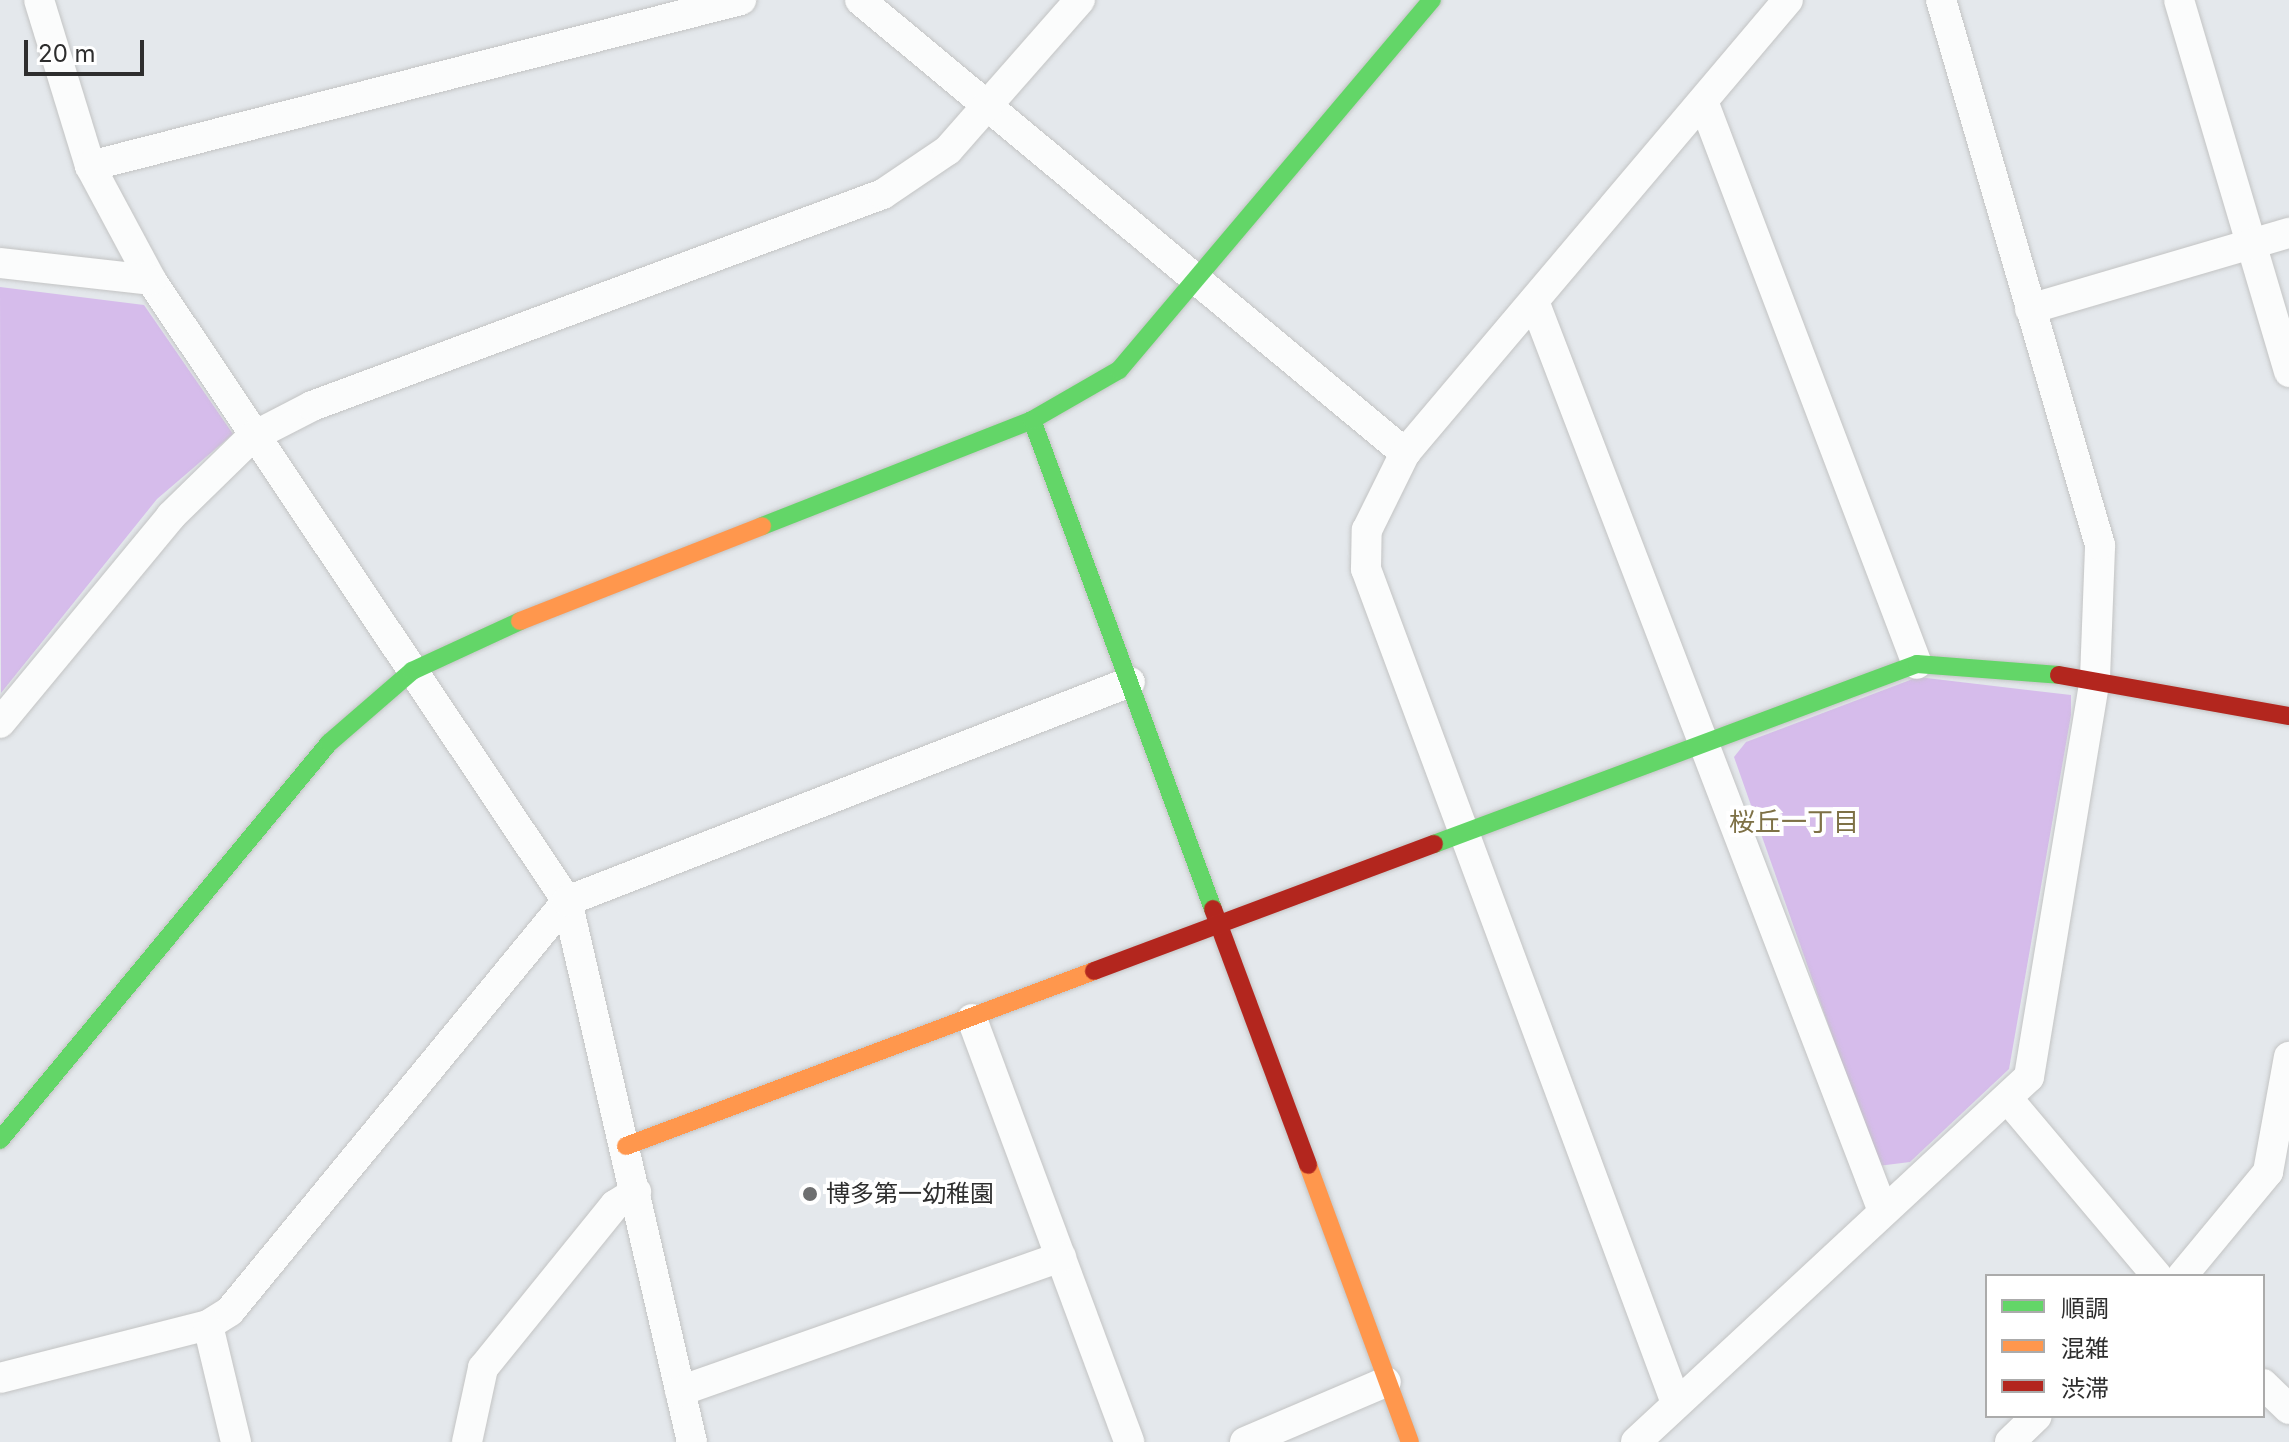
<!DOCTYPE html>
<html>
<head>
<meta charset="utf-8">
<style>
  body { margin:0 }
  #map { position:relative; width:2289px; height:1442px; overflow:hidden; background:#e4e8ec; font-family:Inter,"Noto Sans JP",sans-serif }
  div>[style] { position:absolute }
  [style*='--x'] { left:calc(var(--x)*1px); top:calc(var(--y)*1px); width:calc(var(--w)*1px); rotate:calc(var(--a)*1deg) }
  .green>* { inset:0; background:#d6bceb }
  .roads { filter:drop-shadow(0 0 2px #c3c4c4) drop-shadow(0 0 2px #c3c4c4) }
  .street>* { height:30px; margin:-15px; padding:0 15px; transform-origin:15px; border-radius:15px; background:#fbfcfc }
  .fast>* { height:18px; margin:-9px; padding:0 9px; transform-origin:9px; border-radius:9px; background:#63d668 }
  .slow>* { height:18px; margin:-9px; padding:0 9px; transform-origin:9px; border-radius:9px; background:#ff974d }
  .jam>* { height:18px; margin:-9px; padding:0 9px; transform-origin:9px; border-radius:9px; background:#b3261e }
  .dots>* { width:22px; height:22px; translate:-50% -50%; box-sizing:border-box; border:4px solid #fff; border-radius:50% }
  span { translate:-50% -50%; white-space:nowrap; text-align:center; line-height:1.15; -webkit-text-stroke:8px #fff; paint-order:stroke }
  .poi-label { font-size:24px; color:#2e2e2e }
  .left { translate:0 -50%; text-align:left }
  .neighbourhood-label { font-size:26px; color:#7e7146 }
  .legend { position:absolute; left:1985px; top:1274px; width:280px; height:144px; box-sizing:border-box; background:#fff; border:2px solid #ababab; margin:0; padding:10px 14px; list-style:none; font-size:24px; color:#2e2e2e }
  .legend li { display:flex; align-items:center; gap:16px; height:40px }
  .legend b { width:40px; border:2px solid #ababab }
  .scale { position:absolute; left:24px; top:40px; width:120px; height:36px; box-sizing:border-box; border:4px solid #2e2e2e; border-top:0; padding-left:10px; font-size:24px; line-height:28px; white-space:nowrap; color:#2e2e2e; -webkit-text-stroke:6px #fff; paint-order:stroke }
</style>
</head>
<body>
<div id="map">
  <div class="green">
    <i style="clip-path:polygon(0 287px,144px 305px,233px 434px,157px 499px,1px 693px)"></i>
    <i style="clip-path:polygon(1918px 677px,2071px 695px,2071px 715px,2009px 1069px,1910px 1162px,1878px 1166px,1734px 757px,1746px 742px)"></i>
  </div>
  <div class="roads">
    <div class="street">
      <i style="--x:39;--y:0;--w:174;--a:72.9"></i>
      <i style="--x:90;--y:166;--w:129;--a:61.8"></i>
      <i style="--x:151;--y:280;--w:747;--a:56.18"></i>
      <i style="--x:567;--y:901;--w:555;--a:76.99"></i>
      <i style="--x:860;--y:0;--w:709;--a:39.73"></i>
      <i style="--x:2179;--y:0;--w:388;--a:73.5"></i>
      <i style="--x:1703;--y:101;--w:602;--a:69.19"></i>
      <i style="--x:90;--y:166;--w:672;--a:-14.31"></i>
      <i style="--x:0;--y:263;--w:152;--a:6.4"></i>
      <i style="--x:1534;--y:301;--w:975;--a:69.02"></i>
      <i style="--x:2030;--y:309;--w:270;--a:-16.4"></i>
      <i style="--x:0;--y:723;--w:268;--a:-50.4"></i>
      <i style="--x:171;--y:516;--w:113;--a:-44.3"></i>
      <i style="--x:252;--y:437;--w:68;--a:-27.3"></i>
      <i style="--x:312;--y:406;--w:609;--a:-20.37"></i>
      <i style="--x:883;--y:194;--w:78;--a:-34.1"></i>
      <i style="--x:948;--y:150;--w:200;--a:-48.7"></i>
      <i style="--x:972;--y:1019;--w:451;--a:69.6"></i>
      <i style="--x:2008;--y:1099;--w:231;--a:49.9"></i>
      <i style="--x:2182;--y:1276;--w:135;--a:-50.4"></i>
      <i style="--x:2268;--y:1172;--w:117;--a:-79.7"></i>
      <i style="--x:0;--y:1378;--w:215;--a:-14.3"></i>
      <i style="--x:2263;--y:1384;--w:36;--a:44"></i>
      <i style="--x:680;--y:1391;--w:404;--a:-19.4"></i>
      <i style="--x:1676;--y:1403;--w:890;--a:-110.39"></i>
      <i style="--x:1366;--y:569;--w:39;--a:-89"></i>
      <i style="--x:1367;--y:530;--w:86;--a:-63.7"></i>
      <i style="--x:1405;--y:453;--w:593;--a:-49.79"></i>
      <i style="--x:236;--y:1442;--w:120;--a:-103.5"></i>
      <i style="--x:208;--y:1325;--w:26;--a:-32"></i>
      <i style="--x:230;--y:1311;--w:531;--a:-50.58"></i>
      <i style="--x:567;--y:901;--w:604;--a:-21.26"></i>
      <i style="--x:467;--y:1442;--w:76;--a:-77.8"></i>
      <i style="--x:483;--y:1368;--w:210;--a:-51"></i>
      <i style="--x:615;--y:1205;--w:25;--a:-32"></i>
      <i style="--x:1245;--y:1442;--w:153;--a:-23.1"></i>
      <i style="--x:1636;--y:1442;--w:536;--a:-42.88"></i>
      <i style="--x:2029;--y:1077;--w:404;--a:-80.6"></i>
      <i style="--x:2095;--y:678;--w:133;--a:-87.8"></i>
      <i style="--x:2100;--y:545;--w:568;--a:-106.26"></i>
      <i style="--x:2010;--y:1442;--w:37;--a:-44"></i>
    </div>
    <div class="fast">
      <i style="--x:1032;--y:420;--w:521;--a:69.69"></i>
      <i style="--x:762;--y:526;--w:290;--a:-21.4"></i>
      <i style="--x:1032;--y:420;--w:100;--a:-29.9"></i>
      <i style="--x:1119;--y:370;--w:485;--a:-49.8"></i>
      <i style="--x:1434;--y:844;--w:515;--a:-20.44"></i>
      <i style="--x:1917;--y:664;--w:142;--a:4.4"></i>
      <i style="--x:0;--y:1140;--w:516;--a:-50.35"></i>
      <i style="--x:329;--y:743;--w:110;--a:-40.9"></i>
      <i style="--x:412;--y:671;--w:119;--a:-24.8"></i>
    </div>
    <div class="slow">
      <i style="--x:520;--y:621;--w:260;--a:-21.4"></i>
      <i style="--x:626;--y:1146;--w:500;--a:-20.5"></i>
      <i style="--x:1308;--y:1165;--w:295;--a:69.8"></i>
    </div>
    <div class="jam">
      <i style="--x:2059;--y:675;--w:234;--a:10.1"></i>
      <i style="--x:1213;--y:909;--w:273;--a:69.6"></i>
      <i style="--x:1094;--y:971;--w:363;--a:-20.5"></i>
    </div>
  </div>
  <div class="dots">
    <i style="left:810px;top:1194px;background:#6e6f70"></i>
  </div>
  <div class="poi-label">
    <span class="left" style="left:826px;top:1194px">博多第一幼稚園</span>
  </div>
  <div class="neighbourhood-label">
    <span style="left:1794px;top:822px">桜丘一丁目</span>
  </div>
  <ul class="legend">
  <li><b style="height:10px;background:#63d668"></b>順調</li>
  <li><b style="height:10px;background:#ff974d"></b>混雑</li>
  <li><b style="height:10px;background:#b3261e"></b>渋滞</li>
  </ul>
  <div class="scale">20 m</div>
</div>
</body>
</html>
